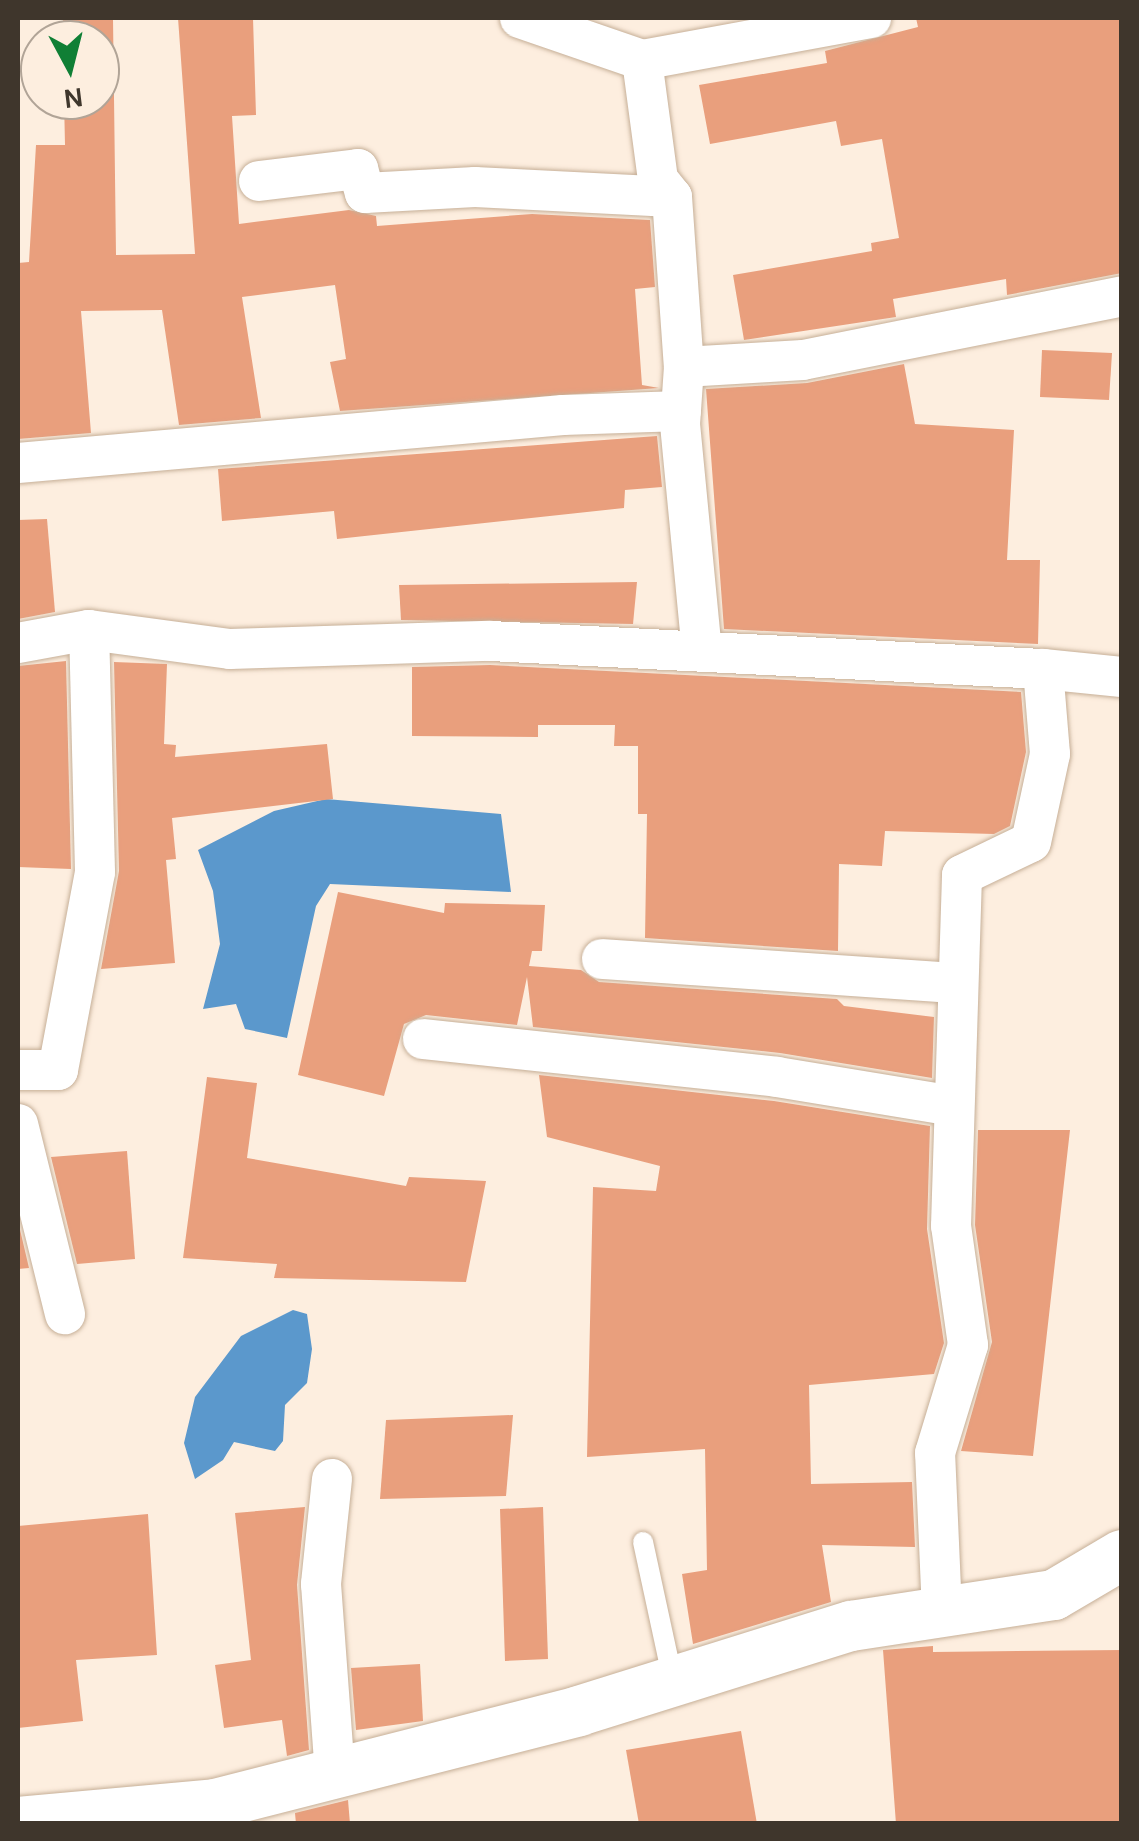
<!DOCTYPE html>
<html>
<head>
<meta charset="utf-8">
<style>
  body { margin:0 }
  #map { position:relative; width:1139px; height:1841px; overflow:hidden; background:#fdeedf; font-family:Karla,sans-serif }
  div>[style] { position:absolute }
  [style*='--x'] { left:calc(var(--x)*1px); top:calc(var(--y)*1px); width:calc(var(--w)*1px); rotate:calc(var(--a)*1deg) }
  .water>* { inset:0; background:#5b98cc }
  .building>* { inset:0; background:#e99f7d }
  .roads { filter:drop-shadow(0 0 2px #c6af97) drop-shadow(0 0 2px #c6af97) }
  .service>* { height:20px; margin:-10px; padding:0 10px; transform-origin:10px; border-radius:10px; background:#fff }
  .minor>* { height:40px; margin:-20px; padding:0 20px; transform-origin:20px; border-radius:20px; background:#fff }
  .tertiary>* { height:50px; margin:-25px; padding:0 25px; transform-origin:25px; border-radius:25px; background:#fff }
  span { translate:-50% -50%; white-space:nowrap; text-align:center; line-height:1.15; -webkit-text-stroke:8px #fdeedf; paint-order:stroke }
  .frame { position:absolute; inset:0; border:20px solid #3f362c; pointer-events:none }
  .north { position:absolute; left:20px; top:20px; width:100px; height:100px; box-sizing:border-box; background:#fdeedf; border:2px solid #b1a497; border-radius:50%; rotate:173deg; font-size:28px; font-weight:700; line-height:40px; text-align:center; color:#3f362c }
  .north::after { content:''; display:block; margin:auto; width:35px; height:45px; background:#107f35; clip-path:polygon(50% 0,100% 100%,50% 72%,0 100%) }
</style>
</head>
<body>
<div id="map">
  <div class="water">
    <i style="clip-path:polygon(326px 799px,501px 814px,511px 892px,330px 884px,316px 906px,287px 1038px,245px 1029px,236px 1004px,203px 1009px,220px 944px,213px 891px,198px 850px,274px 811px)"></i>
    <i style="clip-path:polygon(293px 1310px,307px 1314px,312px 1349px,307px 1383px,285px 1405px,283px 1441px,275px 1451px,234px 1442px,223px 1460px,195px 1479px,184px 1443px,195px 1397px,241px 1336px)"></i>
  </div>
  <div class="building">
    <i style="clip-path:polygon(63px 18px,113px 18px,116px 255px,195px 254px,178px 18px,253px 18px,256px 115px,232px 116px,239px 224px,349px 210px,376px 216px,377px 226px,532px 214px,650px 220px,655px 287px,635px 289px,642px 385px,659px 388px,340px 411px,330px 362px,346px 359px,335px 285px,242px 297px,261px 418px,179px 425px,162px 310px,81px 311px,91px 433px,18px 439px,18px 263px,29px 262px,36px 145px,65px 145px,64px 100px,100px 100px,100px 40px,64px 40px)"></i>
    <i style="clip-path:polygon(916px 18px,1122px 18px,1122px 273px,1007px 295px,1006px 279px,893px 299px,896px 317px,744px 340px,733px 275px,872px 251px,871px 243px,899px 238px,882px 139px,841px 146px,836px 121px,710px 144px,699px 85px,827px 63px,825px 51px,918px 27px)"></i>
    <i style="clip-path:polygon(1042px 350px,1112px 353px,1109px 400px,1040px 397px)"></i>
    <i style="clip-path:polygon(904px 364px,915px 424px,1014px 430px,1007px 560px,1040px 560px,1038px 644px,724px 629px,706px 389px,807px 383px)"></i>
    <i style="clip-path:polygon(657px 436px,662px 487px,625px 490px,624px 508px,337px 539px,334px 511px,222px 521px,218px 469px)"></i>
    <i style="clip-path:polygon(47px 519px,55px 612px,18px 619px,18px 520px)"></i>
    <i style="clip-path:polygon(637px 582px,633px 624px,401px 620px,399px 585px)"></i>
    <i style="clip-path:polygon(66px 661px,71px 869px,18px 867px,18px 666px)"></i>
    <i style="clip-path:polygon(114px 662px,167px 664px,164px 744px,176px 745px,175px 757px,327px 744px,333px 799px,172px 818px,176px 859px,166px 860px,175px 963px,101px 969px,119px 871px)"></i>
    <i style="clip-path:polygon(490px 665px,1021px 692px,1026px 752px,1010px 826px,994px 834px,885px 831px,882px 866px,839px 864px,838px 951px,645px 938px,647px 814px,638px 814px,638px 746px,614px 746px,615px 725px,538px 725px,538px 737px,412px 736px,412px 667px)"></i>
    <i style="clip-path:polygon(338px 892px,444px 913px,445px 903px,545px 905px,542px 951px,532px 951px,529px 966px,581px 970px,599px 982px,837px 999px,844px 1006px,934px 1017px,932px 1078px,780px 1053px,533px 1027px,527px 977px,517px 1025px,426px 1015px,404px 1024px,384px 1096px,298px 1075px)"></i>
    <i style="clip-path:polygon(539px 1075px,774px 1101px,930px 1126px,927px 1229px,944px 1343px,934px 1374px,809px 1385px,811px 1484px,912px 1482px,915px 1547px,822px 1545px,831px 1602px,693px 1644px,682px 1574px,707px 1570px,705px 1449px,587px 1457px,593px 1187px,656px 1191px,660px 1166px,547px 1137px)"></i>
    <i style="clip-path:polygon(207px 1077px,257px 1083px,247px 1158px,406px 1186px,409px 1177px,486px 1181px,466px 1282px,274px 1278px,277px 1264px,183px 1258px)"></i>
    <i style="clip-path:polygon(978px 1130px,1070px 1130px,1033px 1456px,961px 1451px,992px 1342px,975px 1225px)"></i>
    <i style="clip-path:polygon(127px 1151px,135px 1259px,77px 1264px,51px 1157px)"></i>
    <i style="clip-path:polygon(18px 1221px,29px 1268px,18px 1269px)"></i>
    <i style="clip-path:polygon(513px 1415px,506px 1496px,380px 1499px,386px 1420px)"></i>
    <i style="clip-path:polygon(305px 1507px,297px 1585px,309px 1750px,287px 1756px,282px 1720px,224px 1728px,215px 1665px,251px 1660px,235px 1513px)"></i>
    <i style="clip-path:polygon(543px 1507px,548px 1659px,505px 1661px,500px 1509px)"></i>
    <i style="clip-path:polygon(148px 1514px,157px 1655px,76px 1660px,83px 1721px,18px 1728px,18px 1526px)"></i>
    <i style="clip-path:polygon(933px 1646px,933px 1652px,1122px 1650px,1122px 1824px,896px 1824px,883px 1650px)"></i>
    <i style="clip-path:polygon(420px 1664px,423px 1721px,356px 1730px,351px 1668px)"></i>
    <i style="clip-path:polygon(741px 1731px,757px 1824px,639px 1824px,626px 1750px)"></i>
    <i style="clip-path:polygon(348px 1800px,350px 1824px,296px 1824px,295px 1813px)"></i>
  </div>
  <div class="roads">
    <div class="service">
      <i style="--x:643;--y:1542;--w:142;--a:77.8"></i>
    </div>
    <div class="minor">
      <i style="--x:520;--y:18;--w:129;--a:19"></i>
      <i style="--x:259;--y:181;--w:100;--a:-6.9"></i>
      <i style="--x:358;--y:169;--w:25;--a:74"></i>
      <i style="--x:365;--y:193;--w:110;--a:-3.1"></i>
      <i style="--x:475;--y:187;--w:197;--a:2.9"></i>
      <i style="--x:672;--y:197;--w:170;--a:86"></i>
      <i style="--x:684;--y:367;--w:57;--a:94"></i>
      <i style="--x:680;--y:424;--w:229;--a:84.5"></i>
      <i style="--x:672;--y:197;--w:22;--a:-129"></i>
      <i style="--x:658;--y:180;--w:121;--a:-97.6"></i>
      <i style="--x:642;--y:60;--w:233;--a:-10.4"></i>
      <i style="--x:684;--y:367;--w:119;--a:-3.4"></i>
      <i style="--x:803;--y:360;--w:325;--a:-11.3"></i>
      <i style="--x:18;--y:463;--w:547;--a:-5.03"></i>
      <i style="--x:563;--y:415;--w:118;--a:-1.9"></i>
      <i style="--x:18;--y:643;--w:72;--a:-10.4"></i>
      <i style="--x:89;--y:630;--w:142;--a:7.7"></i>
      <i style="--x:230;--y:649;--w:260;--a:-1.8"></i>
      <i style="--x:490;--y:641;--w:554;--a:2.9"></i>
      <i style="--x:602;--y:959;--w:355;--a:3.9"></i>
      <i style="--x:423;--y:1039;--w:356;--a:6.1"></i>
      <i style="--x:777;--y:1077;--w:179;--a:9.3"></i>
      <i style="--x:18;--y:1070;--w:40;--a:0"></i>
      <i style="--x:58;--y:1070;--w:201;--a:-79.4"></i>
      <i style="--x:95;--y:872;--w:242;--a:-91.4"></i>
      <i style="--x:18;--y:1124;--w:196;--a:76.1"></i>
      <i style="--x:332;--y:1479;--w:106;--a:96"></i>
      <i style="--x:321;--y:1584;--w:191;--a:85.8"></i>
      <i style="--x:942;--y:1612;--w:159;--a:-92.5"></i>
      <i style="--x:935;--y:1453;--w:113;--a:-73"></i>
      <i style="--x:968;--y:1345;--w:120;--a:-98.1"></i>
      <i style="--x:951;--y:1226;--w:351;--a:-88.2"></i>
      <i style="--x:962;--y:875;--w:76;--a:-25.6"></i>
      <i style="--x:1031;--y:842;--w:90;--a:-77.8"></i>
      <i style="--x:1050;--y:754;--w:85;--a:-94.7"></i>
      <i style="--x:1043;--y:669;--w:79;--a:5.8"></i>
    </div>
    <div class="tertiary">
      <i style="--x:18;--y:1822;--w:198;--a:-5.2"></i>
      <i style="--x:215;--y:1804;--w:376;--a:-14.3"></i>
      <i style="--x:579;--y:1711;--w:285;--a:-17.4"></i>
      <i style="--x:851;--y:1626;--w:205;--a:-8.7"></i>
      <i style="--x:1054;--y:1595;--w:79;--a:-30.5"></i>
    </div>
  </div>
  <div class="frame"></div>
  <div class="north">N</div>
</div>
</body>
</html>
